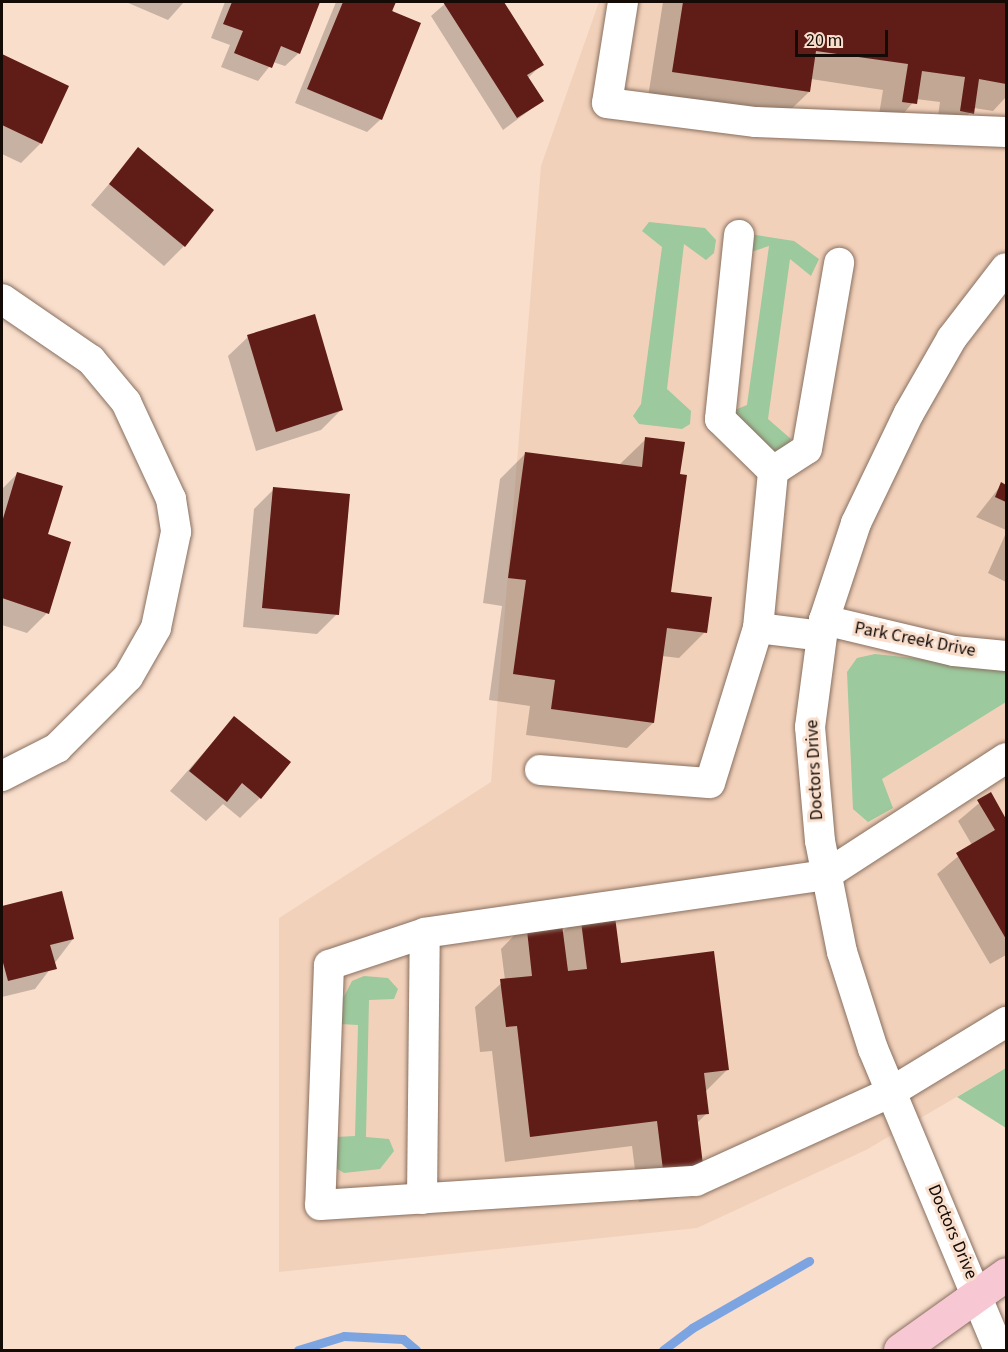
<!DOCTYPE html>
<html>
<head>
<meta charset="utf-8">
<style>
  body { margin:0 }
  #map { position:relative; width:1008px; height:1352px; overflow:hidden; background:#f9decc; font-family:"Source Sans 3",sans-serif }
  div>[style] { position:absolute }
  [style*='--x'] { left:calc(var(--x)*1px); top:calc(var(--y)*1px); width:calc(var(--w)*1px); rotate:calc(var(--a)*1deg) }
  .built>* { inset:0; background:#f2d1ba }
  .green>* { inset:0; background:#9cc99d }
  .shadow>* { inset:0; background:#0003 }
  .stream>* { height:9px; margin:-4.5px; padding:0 4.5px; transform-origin:4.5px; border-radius:4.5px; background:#7ca4e1 }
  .building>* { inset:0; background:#601c17 }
  .roads { filter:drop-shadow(0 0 2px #887060) drop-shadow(0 0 2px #887060) }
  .minor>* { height:30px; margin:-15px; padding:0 15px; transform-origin:15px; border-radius:15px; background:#fff }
  .major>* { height:33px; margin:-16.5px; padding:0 16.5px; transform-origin:16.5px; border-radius:16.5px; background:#f7c7d3 }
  span { translate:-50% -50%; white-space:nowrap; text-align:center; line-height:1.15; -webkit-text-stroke:6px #f9decc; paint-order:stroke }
  .street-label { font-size:18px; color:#140b06 }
  .frame { position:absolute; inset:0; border:3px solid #140b06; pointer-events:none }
  .scale { position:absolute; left:795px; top:30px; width:93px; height:27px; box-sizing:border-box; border:3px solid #140b06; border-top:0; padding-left:8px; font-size:18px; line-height:21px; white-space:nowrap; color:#140b06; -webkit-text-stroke:4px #f9decc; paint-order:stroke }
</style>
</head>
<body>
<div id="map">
  <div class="built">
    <i style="clip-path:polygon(599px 2px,1006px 2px,1006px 1068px,866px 1150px,697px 1228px,279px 1272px,279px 918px,491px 782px,541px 166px)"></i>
  </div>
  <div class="green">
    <i style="clip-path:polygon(649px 222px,705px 228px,716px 240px,714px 253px,706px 260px,684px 244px,667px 389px,691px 411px,690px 424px,682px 429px,639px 424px,633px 416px,641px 404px,662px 247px,642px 231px)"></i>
    <i style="clip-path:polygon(749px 234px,794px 241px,819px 259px,811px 276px,790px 259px,768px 419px,791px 439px,783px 459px,718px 417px,747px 405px,769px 246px,748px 253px)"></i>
    <i style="clip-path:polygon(875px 654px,1006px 668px,1006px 702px,882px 779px,893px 808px,868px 822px,853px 809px,847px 672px,857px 658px)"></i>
    <i style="clip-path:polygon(364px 976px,388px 978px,398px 989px,394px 999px,369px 1000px,366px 1137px,389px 1139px,394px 1151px,380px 1169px,344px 1173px,334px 1167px,336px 1137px,355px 1136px,358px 1025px,340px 1024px,336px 1012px,352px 981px)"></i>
    <i style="clip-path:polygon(1006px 1068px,1006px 1128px,957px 1097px)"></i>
  </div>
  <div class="shadow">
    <i style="clip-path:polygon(126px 2px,184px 2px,168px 20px)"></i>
    <i style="clip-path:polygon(225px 2px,318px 2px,299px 53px,285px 66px,273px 62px,258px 81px,221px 67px,230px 45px,211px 38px)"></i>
    <i style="clip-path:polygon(336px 2px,394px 2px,381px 119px,367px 132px,295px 103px)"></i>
    <i style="clip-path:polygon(502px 2px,542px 64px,528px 78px,542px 101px,503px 130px,431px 16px,447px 2px)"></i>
    <i style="clip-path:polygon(663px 2px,1006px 2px,1006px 97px,993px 111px,974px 108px,947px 139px,935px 137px,940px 102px,916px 99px,890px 129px,877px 127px,883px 90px,811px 79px,809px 92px,783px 117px,648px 97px)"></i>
    <i style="clip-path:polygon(2px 55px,67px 87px,41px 143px,21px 163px,2px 154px)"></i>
    <i style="clip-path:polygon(139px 149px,184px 246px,164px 266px,91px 205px)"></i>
    <i style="clip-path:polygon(248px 337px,341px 410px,321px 430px,256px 451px,228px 356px)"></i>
    <i style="clip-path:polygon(646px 439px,678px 476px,669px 593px,705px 632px,679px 658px,662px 656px,653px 723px,627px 748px,526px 735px,530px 706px,489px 700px,502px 606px,483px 603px,500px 479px,526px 453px,620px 464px)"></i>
    <i style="clip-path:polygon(18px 473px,46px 535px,47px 613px,27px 633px,2px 625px,2px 489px)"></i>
    <i style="clip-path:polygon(1002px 484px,1006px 486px,1006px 530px,976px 517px)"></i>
    <i style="clip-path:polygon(274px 489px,337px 614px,317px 634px,243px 627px,254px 509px)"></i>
    <i style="clip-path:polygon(1006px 533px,1006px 582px,988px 573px)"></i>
    <i style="clip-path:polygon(234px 718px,260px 798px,240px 818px,223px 804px,206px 821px,170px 791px)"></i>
    <i style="clip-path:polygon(990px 794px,1006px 822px,1006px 955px,990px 964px,937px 874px,972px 845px,958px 821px)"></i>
    <i style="clip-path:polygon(61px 893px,73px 939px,35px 989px,2px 997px,2px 908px)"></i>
    <i style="clip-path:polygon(580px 914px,619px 965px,727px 1070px,705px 1092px,707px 1113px,696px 1124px,702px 1172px,677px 1198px,639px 1202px,632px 1146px,505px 1162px,492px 1051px,480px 1052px,475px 1007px,505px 980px,501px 949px,526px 923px,562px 933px)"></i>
  </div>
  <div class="stream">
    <i style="--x:298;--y:1350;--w:48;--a:-16.9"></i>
    <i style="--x:344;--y:1336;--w:59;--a:2.9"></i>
    <i style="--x:403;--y:1339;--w:17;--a:40"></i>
    <i style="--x:663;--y:1350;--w:36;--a:-37"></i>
    <i style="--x:692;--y:1328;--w:135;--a:-29.8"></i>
  </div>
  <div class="building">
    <i style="clip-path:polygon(232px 2px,320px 2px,300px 54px,281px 46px,272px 68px,234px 53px,243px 31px,223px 24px)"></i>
    <i style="clip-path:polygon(343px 2px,396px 2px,392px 11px,421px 23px,382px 120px,307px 89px)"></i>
    <i style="clip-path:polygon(443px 2px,504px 2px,544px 65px,527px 75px,544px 101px,517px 118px)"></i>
    <i style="clip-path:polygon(683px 2px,1006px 2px,1006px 84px,979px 79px,974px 114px,960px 111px,965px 77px,922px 71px,917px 104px,902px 102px,908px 64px,816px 51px,810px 92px,672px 72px)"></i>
    <i style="clip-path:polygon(2px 54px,69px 86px,42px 144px,2px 125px)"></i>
    <i style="clip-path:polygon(138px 147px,214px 210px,185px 247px,109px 184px)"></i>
    <i style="clip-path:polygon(315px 314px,343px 410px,276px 432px,247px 335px)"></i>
    <i style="clip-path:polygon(645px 437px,685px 442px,680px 474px,687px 475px,671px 592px,712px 597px,707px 633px,667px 628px,654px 723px,551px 709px,555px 680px,513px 674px,526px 580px,508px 578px,525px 452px,642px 467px)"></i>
    <i style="clip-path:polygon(17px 472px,63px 486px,48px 534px,71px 542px,49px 614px,2px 598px,2px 522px)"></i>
    <i style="clip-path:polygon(1001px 482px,1006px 485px,1006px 502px,995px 497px)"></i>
    <i style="clip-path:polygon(273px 487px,350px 494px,339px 615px,262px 608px)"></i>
    <i style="clip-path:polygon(234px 716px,291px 762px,261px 799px,242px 783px,227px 802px,189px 771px)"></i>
    <i style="clip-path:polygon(991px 792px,1006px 819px,1006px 939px,956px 853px,995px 830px,977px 800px)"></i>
    <i style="clip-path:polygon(62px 891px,74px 939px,50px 945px,57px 969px,8px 981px,2px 959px,2px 906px)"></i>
    <i style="clip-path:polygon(614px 909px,621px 963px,714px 951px,729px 1070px,704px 1073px,709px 1114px,697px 1115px,704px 1173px,664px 1178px,657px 1121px,530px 1137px,517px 1026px,506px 1027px,500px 979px,532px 976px,526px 921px,561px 917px,568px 971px,587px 969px,580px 913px)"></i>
  </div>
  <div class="roads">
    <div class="minor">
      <i style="--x:623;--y:2;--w:102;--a:99"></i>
      <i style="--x:607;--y:103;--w:150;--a:7.3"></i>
      <i style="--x:756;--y:122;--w:250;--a:2.3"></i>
      <i style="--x:739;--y:235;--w:185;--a:95.9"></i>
      <i style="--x:720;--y:419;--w:74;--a:44.5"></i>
      <i style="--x:2;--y:299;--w:108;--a:34.4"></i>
      <i style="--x:91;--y:360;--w:55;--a:50.2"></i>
      <i style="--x:126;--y:402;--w:107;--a:65.1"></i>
      <i style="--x:171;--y:499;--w:33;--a:81"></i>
      <i style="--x:176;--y:532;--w:98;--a:101.8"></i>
      <i style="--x:156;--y:628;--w:56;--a:119.7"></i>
      <i style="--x:128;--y:677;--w:100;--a:135"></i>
      <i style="--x:57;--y:748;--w:62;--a:153"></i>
      <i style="--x:824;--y:620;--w:134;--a:13.4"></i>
      <i style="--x:954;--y:651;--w:52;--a:5.5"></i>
      <i style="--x:758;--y:628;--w:158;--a:-84.5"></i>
      <i style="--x:773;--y:471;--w:40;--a:-32.9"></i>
      <i style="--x:807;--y:449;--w:189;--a:-80.2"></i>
      <i style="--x:1006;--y:758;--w:215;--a:147"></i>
      <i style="--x:826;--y:875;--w:405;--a:171.8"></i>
      <i style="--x:425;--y:933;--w:101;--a:161.6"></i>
      <i style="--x:329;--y:965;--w:240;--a:92.1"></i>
      <i style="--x:320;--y:1205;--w:377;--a:-3.7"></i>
      <i style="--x:696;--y:1181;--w:214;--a:-24.5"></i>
      <i style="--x:891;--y:1092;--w:135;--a:-31.3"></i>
      <i style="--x:540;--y:770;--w:170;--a:4.4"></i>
      <i style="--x:710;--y:783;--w:162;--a:-72.8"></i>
      <i style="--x:758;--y:628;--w:64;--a:7.1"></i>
      <i style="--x:422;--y:1199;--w:266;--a:-89.4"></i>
      <i style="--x:999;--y:1350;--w:326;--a:-112.7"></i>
      <i style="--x:873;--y:1049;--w:102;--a:-107.7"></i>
      <i style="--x:842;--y:952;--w:113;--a:-101.2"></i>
      <i style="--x:820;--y:841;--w:114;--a:-95"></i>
      <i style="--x:810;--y:727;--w:108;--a:-82.5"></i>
      <i style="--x:824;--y:620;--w:102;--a:-71.7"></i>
      <i style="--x:856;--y:523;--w:122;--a:-64.3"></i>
      <i style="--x:909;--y:413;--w:86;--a:-60.2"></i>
      <i style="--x:952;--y:338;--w:88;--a:-52.4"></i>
    </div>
    <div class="major">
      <i style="--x:900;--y:1350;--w:130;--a:-35.6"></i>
    </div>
  </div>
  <div class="street-label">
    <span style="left:915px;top:640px;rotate:11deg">Park Creek Drive</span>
    <span style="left:815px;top:770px;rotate:-93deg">Doctors Drive</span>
    <span style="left:952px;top:1232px;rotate:67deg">Doctors Drive</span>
  </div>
  <div class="frame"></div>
  <div class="scale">20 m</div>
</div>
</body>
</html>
